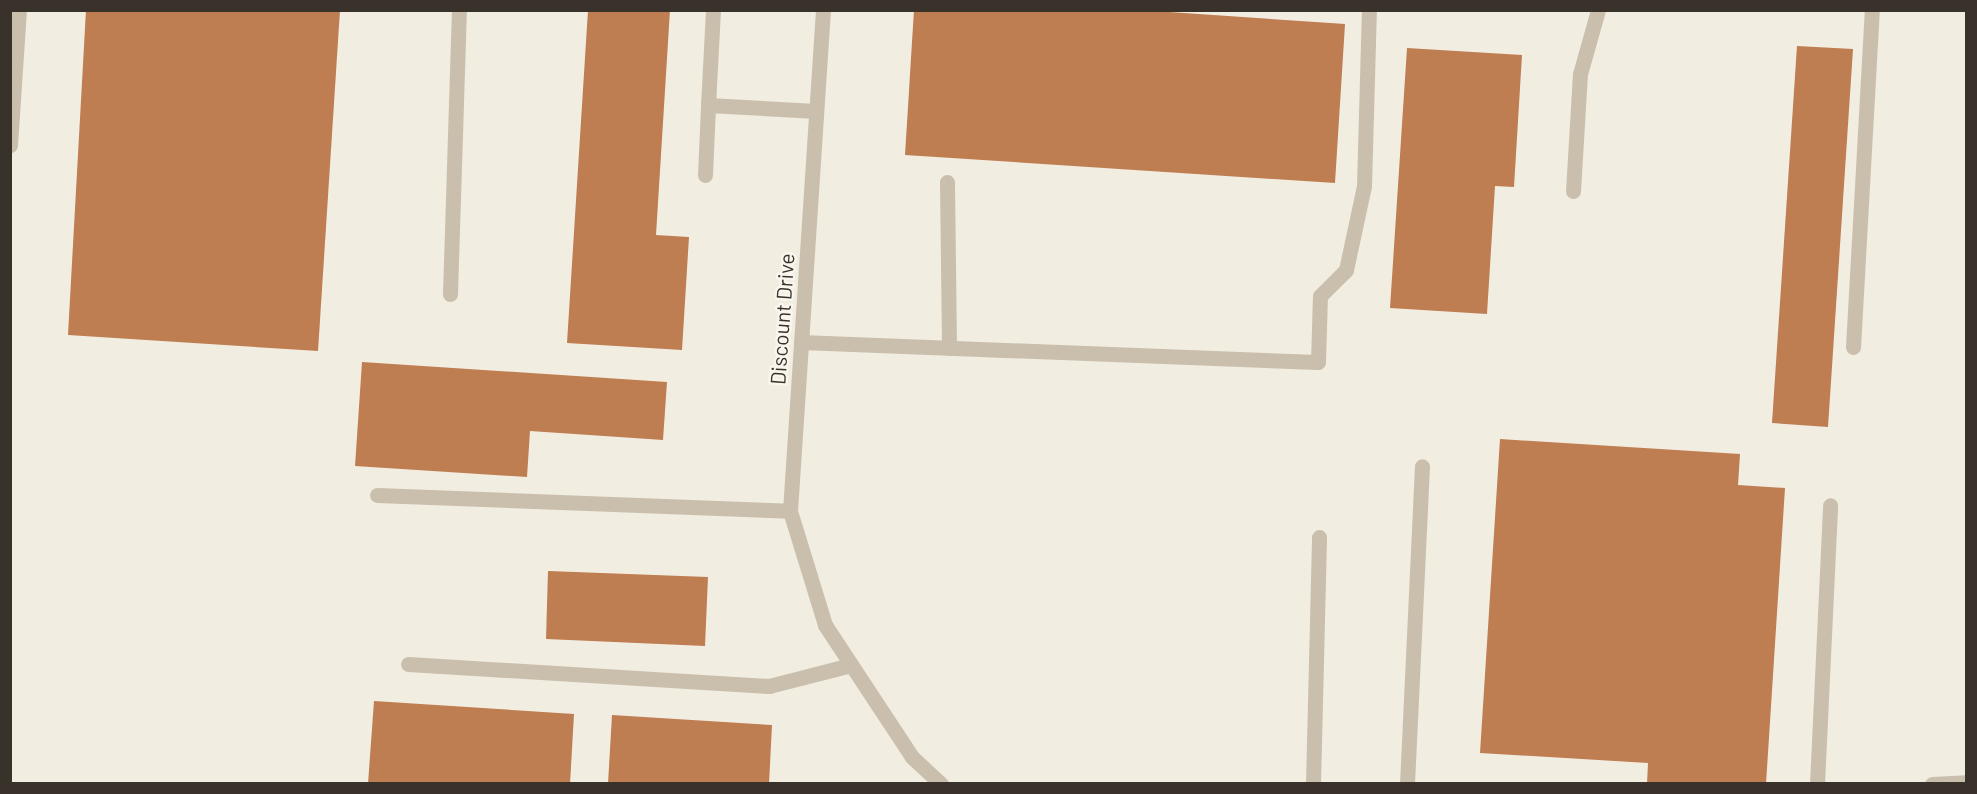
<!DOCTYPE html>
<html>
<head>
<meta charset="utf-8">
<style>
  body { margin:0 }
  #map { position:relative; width:1977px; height:794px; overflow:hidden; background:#f2ede1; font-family:Barlow,sans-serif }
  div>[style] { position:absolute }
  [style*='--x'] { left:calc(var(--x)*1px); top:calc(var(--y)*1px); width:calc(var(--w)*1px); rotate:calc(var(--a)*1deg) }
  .building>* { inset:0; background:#bf7d52 }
  .minor>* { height:15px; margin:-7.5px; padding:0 7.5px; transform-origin:7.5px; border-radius:7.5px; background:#cabfad }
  span { translate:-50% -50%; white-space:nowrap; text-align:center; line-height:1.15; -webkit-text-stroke:5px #faf6ee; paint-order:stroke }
  .street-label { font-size:21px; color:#39322b }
  .frame { position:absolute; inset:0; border:12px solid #39322b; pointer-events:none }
</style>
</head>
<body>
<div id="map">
  <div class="building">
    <i style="clip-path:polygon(86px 10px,340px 10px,318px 351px,68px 335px)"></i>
    <i style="clip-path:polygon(588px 10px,670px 10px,656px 235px,689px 237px,682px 350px,567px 343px)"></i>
    <i style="clip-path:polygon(914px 10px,1140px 10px,1345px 24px,1335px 183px,905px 155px)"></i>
    <i style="clip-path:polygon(1797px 46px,1853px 49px,1828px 427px,1772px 423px)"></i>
    <i style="clip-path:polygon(1407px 48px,1522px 55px,1514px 187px,1495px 186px,1487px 314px,1390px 308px)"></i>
    <i style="clip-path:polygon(362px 362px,667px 382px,663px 440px,530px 431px,527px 477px,355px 466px)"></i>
    <i style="clip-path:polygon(1500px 439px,1740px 454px,1738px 485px,1785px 488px,1766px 784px,1647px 784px,1648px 763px,1480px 753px)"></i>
    <i style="clip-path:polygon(548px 571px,708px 577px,705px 646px,546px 639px)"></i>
    <i style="clip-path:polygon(374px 701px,574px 714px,570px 784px,368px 784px)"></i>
    <i style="clip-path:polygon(612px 715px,772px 725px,769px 784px,608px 784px)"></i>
  </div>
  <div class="minor">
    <i style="--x:713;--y:10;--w:95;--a:93"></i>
    <i style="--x:708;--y:105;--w:108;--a:3.2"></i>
    <i style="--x:823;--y:10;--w:502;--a:93.77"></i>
    <i style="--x:790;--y:511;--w:119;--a:72.9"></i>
    <i style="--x:825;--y:625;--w:158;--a:56.6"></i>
    <i style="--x:912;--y:757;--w:40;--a:43"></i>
    <i style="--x:10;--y:145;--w:135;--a:-86.2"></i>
    <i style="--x:705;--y:175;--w:70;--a:-87.5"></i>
    <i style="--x:947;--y:182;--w:166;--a:89.3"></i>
    <i style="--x:1573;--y:191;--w:117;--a:-86.6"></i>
    <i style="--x:1580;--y:74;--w:66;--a:-74.3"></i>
    <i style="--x:450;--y:294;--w:284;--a:-88.2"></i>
    <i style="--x:801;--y:342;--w:517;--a:2.22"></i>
    <i style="--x:1318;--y:362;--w:66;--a:-88.3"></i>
    <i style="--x:1320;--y:296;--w:37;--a:-45"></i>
    <i style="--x:1346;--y:270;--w:86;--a:-77.9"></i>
    <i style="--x:1364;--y:186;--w:176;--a:-88.4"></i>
    <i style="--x:1853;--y:347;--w:338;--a:-86.8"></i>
    <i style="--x:377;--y:495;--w:413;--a:2.2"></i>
    <i style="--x:408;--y:664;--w:362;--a:3.5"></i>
    <i style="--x:769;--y:686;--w:85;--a:-14.4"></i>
    <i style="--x:1313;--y:784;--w:247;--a:-88.6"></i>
    <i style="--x:1407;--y:784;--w:318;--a:-87.3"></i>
    <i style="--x:1817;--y:784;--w:279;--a:-87.3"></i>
    <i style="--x:1932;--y:784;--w:34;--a:-3"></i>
  </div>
  <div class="street-label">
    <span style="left:782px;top:319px;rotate:-86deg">Discount Drive</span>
  </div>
  <div class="frame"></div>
</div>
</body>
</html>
